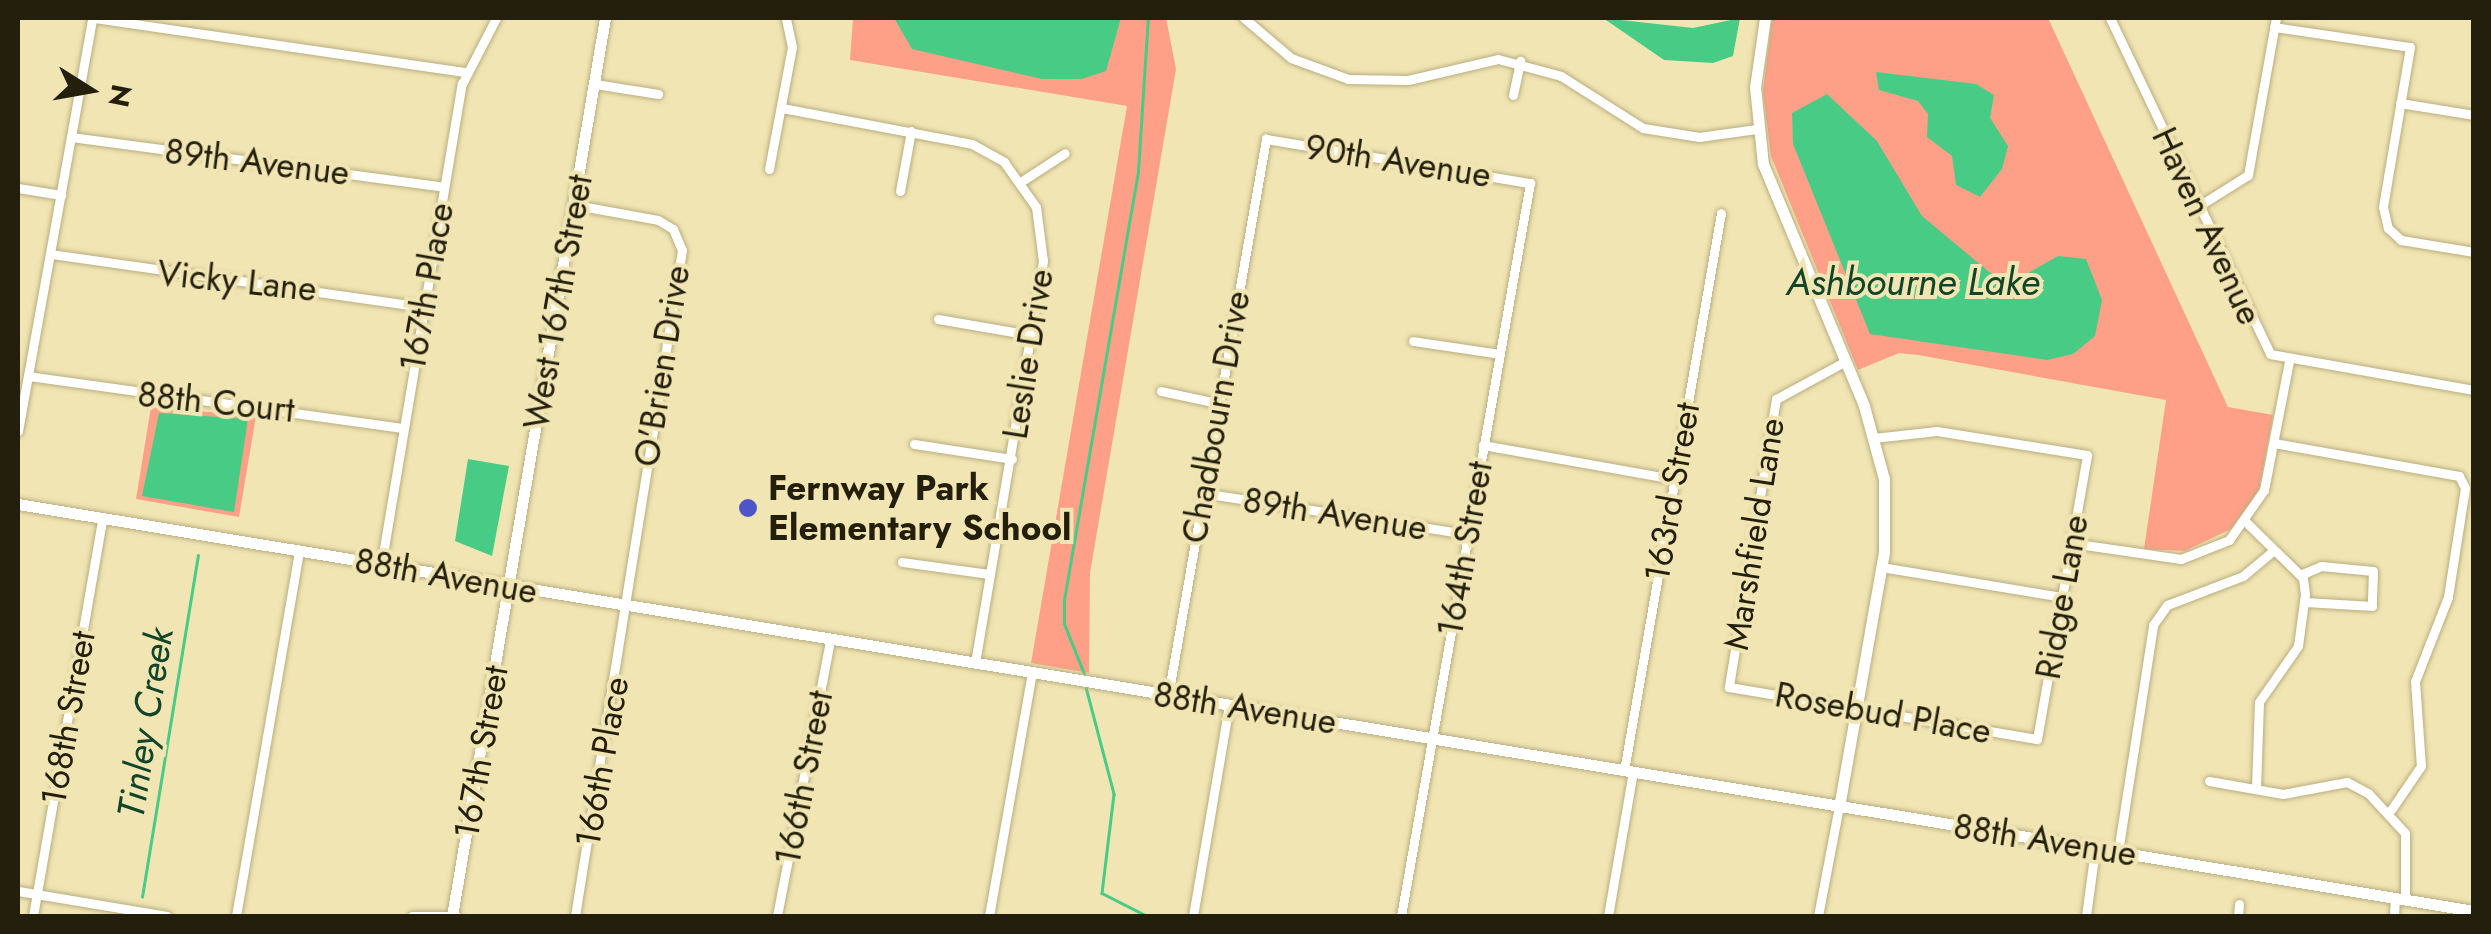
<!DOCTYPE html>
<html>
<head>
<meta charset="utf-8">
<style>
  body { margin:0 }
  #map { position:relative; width:2491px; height:934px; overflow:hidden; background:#f1e5b4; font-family:Jost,sans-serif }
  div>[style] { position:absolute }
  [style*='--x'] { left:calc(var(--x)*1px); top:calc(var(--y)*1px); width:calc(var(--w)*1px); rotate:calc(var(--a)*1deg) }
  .green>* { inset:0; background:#fea087 }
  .water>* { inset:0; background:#48cc85 }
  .stream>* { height:2.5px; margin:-1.25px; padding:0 1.25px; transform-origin:1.25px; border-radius:1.25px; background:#48cc85 }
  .roads { filter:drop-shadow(0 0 2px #b9ad7e) drop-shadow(0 0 2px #b9ad7e) }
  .minor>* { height:9px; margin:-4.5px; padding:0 4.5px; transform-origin:4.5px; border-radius:4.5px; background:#fff }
  .tertiary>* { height:11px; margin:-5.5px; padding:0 5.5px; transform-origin:5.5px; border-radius:5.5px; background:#fff }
  .dots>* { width:28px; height:28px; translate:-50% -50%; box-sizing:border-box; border:5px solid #f1e5b4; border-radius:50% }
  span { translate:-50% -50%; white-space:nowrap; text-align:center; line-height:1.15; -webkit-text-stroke:8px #f1e5b4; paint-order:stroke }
  .street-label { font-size:35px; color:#241f0c }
  .poi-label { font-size:35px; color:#241f0c; font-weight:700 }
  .left { translate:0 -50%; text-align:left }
  .water-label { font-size:38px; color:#104529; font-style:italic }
  .frame { position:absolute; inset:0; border:20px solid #241f0c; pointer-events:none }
  .north { position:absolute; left:40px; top:40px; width:100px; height:100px; -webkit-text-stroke:8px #f1e5b4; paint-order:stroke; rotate:101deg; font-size:28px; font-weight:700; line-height:40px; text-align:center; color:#241f0c }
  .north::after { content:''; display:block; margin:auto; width:35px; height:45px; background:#241f0c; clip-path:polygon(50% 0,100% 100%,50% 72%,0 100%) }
</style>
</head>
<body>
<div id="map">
  <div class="green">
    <i style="clip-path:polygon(853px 18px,1166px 18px,1176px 69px,1090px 573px,1089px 673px,1031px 663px,1127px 106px,850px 60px)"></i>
    <i style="clip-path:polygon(1772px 18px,2048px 18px,2228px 407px,2273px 415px,2259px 490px,2231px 529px,2185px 551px,2144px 549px,2166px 400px,1918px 355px,1899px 353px,1858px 370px,1771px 156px,1763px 92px)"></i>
    <i style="clip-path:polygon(151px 407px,256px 416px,239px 517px,136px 499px)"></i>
  </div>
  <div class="water">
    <i style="clip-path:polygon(894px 18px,1121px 18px,1106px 71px,1082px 79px,1042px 79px,912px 49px)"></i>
    <i style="clip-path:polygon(1603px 18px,1693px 28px,1740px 18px,1733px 56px,1713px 63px,1664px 60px)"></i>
    <i style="clip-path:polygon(1876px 72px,1976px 84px,1994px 95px,1990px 118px,2008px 146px,2002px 169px,1980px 197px,1956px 185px,1952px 156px,1927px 137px,1928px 114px,1918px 101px,1879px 90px)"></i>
    <i style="clip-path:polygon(1827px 94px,1877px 141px,1922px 216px,1988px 271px,2009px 284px,2058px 256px,2086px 259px,2102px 300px,2095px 336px,2073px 354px,2047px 360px,1870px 334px,1793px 144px,1792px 113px)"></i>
    <i style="clip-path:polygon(159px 413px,248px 419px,234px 512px,142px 496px)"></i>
    <i style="clip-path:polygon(468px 459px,509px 466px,492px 556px,455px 541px)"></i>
  </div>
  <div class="stream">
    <i style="--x:1084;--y:674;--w:54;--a:-111.8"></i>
    <i style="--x:1064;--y:624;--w:24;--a:-90"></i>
    <i style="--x:1064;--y:600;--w:435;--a:-80.2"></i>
    <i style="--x:1138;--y:171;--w:153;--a:-86.3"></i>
    <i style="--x:1086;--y:687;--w:111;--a:75.3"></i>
    <i style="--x:1114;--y:794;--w:100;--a:96.9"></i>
    <i style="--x:1102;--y:893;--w:51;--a:27.1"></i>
    <i style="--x:142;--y:897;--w:346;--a:-80.7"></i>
  </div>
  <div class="roads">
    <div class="minor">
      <i style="--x:94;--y:18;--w:375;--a:8.3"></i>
      <i style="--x:1244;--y:18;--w:62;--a:40.4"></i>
      <i style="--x:1291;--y:58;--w:61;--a:20.2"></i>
      <i style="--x:1348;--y:79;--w:60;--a:1"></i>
      <i style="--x:1408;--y:80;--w:92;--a:-13.1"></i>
      <i style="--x:1498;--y:59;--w:65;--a:15.1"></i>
      <i style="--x:1561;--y:76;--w:97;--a:32.4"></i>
      <i style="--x:1643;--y:128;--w:57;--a:9.1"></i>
      <i style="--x:1699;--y:137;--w:58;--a:-8"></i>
      <i style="--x:2110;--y:18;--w:372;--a:64.5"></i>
      <i style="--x:2270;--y:354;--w:207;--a:10"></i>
      <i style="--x:2274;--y:27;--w:137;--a:8.4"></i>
      <i style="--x:2410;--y:47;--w:162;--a:99.6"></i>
      <i style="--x:2383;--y:207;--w:22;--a:77"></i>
      <i style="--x:2388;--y:228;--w:18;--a:43"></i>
      <i style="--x:2401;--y:240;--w:74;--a:9.3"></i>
      <i style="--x:595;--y:84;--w:64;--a:9"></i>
      <i style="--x:1513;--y:95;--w:35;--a:-78"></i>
      <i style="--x:2400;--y:103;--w:75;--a:9.2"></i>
      <i style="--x:782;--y:108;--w:193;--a:10.7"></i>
      <i style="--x:972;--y:144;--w:37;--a:29"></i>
      <i style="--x:1004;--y:162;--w:55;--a:54.6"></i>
      <i style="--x:1036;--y:207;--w:54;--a:82.6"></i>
      <i style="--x:1043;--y:261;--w:408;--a:99.6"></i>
      <i style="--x:71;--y:137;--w:376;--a:7.6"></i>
      <i style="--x:769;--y:169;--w:124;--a:-79.3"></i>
      <i style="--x:792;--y:47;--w:30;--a:-102"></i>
      <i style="--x:1022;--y:181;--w:51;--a:-33.1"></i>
      <i style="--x:18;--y:188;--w:44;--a:9.2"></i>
      <i style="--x:900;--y:191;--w:61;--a:-79.6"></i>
      <i style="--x:575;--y:205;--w:84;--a:10.2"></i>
      <i style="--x:658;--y:220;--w:17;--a:31"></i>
      <i style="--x:673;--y:229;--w:23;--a:67"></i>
      <i style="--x:682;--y:250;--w:675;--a:99.13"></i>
      <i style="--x:2197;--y:207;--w:60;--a:-32.1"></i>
      <i style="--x:2248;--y:175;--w:159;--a:-79.9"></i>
      <i style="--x:51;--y:254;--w:377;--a:8.1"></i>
      <i style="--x:938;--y:319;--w:94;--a:9.8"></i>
      <i style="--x:1413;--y:341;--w:88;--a:8.5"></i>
      <i style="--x:1844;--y:362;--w:77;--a:151.4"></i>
      <i style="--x:1776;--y:399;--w:292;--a:99.3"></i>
      <i style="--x:1729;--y:687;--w:312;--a:9.6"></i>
      <i style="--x:2037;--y:739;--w:288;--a:-80"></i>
      <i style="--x:2087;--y:455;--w:152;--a:-170.9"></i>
      <i style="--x:1937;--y:431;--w:64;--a:173.8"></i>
      <i style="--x:28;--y:376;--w:379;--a:7.9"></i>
      <i style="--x:1161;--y:391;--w:57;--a:12.1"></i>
      <i style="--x:18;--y:431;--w:420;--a:-79.8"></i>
      <i style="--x:2274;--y:443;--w:188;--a:10.1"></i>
      <i style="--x:2459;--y:476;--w:13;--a:63"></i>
      <i style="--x:2465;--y:488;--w:110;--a:98.9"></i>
      <i style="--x:2448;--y:597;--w:90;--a:111.4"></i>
      <i style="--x:2415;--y:681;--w:85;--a:86"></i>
      <i style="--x:2421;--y:766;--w:53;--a:124.3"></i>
      <i style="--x:914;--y:444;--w:99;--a:8.7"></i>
      <i style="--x:1483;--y:445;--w:194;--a:10.1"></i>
      <i style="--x:1202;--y:493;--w:269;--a:8.8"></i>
      <i style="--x:2246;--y:522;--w:80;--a:44.5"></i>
      <i style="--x:2303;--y:578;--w:16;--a:83"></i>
      <i style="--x:2305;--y:594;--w:52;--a:97.7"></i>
      <i style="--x:2298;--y:646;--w:68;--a:124.9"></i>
      <i style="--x:2259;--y:702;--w:86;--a:92"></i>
      <i style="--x:2071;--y:543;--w:111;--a:8.3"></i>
      <i style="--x:2181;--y:559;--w:52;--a:-21.6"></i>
      <i style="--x:2229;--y:540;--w:61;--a:-55"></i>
      <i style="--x:2264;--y:490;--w:131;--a:-79"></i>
      <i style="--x:902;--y:562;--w:87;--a:7.9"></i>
      <i style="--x:381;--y:566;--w:489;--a:-80.5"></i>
      <i style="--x:462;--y:84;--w:74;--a:-62.7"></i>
      <i style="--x:1881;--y:567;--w:183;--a:9.4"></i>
      <i style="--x:2300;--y:575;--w:23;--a:-23"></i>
      <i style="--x:2321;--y:566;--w:52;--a:5.5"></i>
      <i style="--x:2373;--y:571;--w:35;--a:92"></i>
      <i style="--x:2372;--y:606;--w:67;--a:-176.6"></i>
      <i style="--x:1168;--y:696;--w:566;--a:-80.02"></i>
      <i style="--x:1266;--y:139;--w:268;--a:9.5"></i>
      <i style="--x:1530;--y:183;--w:744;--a:99.98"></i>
      <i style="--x:1624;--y:771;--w:566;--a:-80.14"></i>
      <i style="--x:2209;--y:781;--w:75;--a:10"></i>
      <i style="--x:2283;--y:794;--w:65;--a:-10.6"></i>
      <i style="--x:2347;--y:782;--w:24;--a:28"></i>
      <i style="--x:2368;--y:793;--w:54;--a:47.2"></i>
      <i style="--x:2405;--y:833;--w:67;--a:90"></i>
      <i style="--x:2118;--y:852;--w:230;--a:-81.2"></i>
      <i style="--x:2153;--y:625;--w:24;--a:-55"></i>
      <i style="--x:2167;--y:605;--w:81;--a:-20.9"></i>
      <i style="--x:2243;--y:576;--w:38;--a:-40"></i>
      <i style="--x:18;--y:891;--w:151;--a:9.5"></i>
      <i style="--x:33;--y:916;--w:403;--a:-80.1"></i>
      <i style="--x:236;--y:916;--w:369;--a:-80.2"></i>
      <i style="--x:412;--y:916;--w:44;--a:0"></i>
      <i style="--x:777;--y:916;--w:281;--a:-79.1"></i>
      <i style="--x:989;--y:916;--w:247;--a:-80"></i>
      <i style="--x:1193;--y:916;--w:213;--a:-80.3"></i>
      <i style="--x:1608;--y:916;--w:146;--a:-80.2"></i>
      <i style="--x:1818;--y:916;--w:112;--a:-79.2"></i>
      <i style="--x:2086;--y:916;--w:68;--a:-82.3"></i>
      <i style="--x:2238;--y:916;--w:12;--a:-85"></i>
      <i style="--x:2394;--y:916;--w:18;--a:-87"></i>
    </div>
    <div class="tertiary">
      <i style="--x:1765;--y:18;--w:70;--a:98.2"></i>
      <i style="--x:1755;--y:87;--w:77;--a:84.1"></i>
      <i style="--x:1763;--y:164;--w:262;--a:67.3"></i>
      <i style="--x:1864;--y:406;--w:76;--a:74.7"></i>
      <i style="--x:1884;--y:479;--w:73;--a:90"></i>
      <i style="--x:1884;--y:552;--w:258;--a:100"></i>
      <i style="--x:18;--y:504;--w:2489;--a:9.41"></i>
      <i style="--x:452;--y:916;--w:911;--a:-80.33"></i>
    </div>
  </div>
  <div class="dots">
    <i style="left:748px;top:508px;background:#4e54ca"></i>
  </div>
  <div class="street-label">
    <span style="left:1398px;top:161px;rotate:9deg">90th Avenue</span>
    <span style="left:257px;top:162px;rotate:7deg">89th Avenue</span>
    <span style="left:2207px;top:226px;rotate:65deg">Haven Avenue</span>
    <span style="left:237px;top:281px;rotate:6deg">Vicky Lane</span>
    <span style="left:427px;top:287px;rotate:-80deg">167th Place</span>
    <span style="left:558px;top:302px;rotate:-80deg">West 167th Street</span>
    <span style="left:1028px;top:354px;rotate:-81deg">Leslie Drive</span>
    <span style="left:662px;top:366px;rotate:-81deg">O'Brien Drive</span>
    <span style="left:216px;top:402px;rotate:6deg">88th Court</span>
    <span style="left:1216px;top:417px;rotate:-80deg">Chadbourn Drive</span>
    <span style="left:1672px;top:492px;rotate:-80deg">163rd Street</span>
    <span style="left:1335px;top:514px;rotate:9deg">89th Avenue</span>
    <span style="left:1754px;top:534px;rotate:-81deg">Marshfield Lane</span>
    <span style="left:1465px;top:549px;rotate:-80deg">164th Street</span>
    <span style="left:446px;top:576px;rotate:10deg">88th Avenue</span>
    <span style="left:2062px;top:597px;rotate:-80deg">Ridge Lane</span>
    <span style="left:1245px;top:708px;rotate:9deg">88th Avenue</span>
    <span style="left:1883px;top:713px;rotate:10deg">Rosebud Place</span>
    <span style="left:68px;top:718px;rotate:-80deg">168th Street</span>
    <span style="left:481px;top:752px;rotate:-80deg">167th Street</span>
    <span style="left:602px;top:762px;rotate:-80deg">166th Place</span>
    <span style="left:804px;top:778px;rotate:-79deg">166th Street</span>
    <span style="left:2045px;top:840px;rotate:9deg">88th Avenue</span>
  </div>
  <div class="poi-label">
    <span class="left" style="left:768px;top:508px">Fernway Park<br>Elementary School</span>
  </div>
  <div class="water-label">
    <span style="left:1913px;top:282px">Ashbourne Lake</span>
    <span style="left:145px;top:723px;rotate:-81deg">Tinley Creek</span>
  </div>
  <div class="frame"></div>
  <div class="north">N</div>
</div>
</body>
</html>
